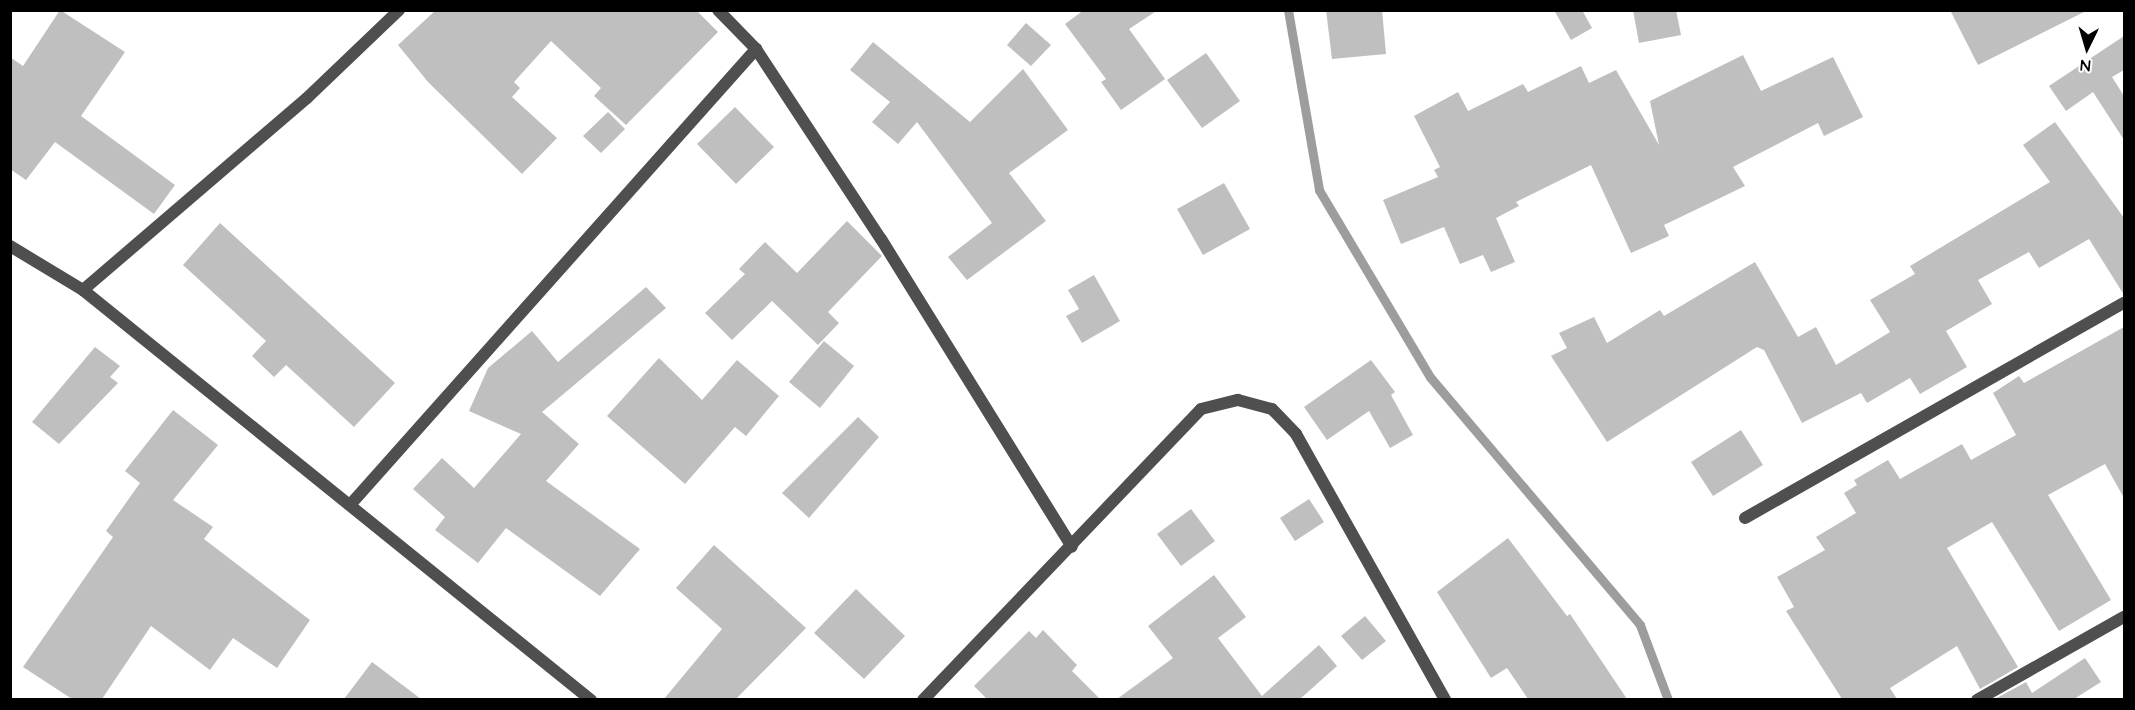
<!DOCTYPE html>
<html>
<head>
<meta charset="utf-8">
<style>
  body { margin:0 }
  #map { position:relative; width:2135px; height:710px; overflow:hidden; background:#fff; font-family:Quicksand,sans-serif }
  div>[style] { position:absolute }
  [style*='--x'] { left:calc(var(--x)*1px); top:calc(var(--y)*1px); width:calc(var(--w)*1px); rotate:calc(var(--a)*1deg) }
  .stream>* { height:9px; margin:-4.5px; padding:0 4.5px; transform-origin:4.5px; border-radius:4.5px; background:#9d9d9d }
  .building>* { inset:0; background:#bfbfbf }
  .minor>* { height:12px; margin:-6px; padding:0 6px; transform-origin:6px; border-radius:6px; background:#4f4f4f }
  span { translate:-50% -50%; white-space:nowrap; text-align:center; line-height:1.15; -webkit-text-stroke:6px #fff; paint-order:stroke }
  .frame { position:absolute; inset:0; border:12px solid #000; pointer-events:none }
  .north { position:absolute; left:2057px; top:18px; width:60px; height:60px; -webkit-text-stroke:4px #fff; paint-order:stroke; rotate:185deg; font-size:16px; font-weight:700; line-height:24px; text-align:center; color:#000 }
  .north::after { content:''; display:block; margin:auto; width:21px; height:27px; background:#000; clip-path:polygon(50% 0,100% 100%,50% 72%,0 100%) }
</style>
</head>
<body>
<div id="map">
  <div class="stream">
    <i style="--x:1288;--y:10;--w:183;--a:80.2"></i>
    <i style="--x:1319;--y:190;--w:217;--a:59.3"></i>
    <i style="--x:1430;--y:377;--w:325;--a:49.7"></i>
    <i style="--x:1640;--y:625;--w:80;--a:69.5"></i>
  </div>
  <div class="building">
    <i style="clip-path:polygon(60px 10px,125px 52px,81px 116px,175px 185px,154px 214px,55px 142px,26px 180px,10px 169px,10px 57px,23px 66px)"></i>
    <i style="clip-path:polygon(436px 10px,696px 10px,718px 32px,626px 125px,594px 96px,601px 88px,551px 41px,514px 82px,520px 88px,512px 97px,557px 138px,522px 174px,428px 82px,398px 45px)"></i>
    <i style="clip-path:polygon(1084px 10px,1158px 10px,1129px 29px,1165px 79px,1121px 110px,1101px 82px,1106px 79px,1065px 24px)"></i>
    <i style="clip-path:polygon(1326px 10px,1382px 10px,1386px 54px,1332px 59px)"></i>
    <i style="clip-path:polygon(1554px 10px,1582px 10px,1592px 28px,1571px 40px)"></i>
    <i style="clip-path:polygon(1633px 10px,1676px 10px,1681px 35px,1639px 43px)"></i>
    <i style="clip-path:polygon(1950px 10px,2088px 10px,1978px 65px)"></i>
    <i style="clip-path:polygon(1026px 23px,1051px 45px,1031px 66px,1007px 45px)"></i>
    <i style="clip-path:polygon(2124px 36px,2124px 70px,2112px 77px,2124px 96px,2124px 140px,2093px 92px,2066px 111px,2049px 86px)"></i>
    <i style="clip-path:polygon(873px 42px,970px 122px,1023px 69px,1068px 130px,1009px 173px,1046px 221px,967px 280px,948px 257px,992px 223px,917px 122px,898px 144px,872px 122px,890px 102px,850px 70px)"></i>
    <i style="clip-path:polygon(1206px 53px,1240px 101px,1202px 128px,1167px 80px)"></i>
    <i style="clip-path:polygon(1743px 55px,1761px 91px,1833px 57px,1863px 117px,1824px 136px,1818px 123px,1733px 167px,1745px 186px,1664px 225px,1669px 236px,1631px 253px,1591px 165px,1516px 202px,1519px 206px,1496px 218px,1515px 262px,1491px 272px,1483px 255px,1460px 264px,1444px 227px,1401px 244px,1383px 200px,1438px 177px,1434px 170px,1440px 167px,1414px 116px,1458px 92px,1468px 111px,1523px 84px,1528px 92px,1581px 66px,1589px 83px,1616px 70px,1659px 145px,1650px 101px)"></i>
    <i style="clip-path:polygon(735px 107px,774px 147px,736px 184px,697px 144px)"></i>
    <i style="clip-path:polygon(608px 112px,625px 129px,601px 153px,583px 136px)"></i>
    <i style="clip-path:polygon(2055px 122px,2124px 218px,2124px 295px,2089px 239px,2039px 268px,2029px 252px,1978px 280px,1992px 304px,1946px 331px,1967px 367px,1920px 394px,1910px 378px,1867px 403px,1861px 393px,1802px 423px,1764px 350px,1757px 347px,1607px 442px,1551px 356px,1567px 348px,1559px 333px,1594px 317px,1607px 343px,1660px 310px,1664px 316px,1755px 262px,1798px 337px,1816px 327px,1836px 365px,1890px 332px,1870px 300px,1915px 274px,1910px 266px,2050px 182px,2023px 145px)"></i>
    <i style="clip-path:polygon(1224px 183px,1250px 229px,1203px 255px,1177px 209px)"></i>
    <i style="clip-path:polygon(847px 221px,882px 256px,828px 312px,839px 323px,818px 345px,772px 301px,732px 340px,705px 313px,745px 274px,739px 269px,765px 242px,797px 273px)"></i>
    <i style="clip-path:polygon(220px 223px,395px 383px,354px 427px,286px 365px,274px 377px,252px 356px,266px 341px,183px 265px)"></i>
    <i style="clip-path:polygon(1094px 275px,1120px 321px,1082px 343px,1066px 316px,1079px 309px,1068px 290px)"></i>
    <i style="clip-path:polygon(646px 287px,666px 308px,542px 412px,579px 444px,546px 481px,640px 549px,600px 596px,506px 528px,478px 563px,435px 530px,445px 517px,413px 489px,442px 458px,474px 488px,521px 434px,469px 411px,488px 368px,532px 331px,558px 362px)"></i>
    <i style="clip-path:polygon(2124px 327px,2124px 498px,2105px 464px,2048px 495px,2111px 600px,2059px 631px,1992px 522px,1947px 548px,2018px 667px,1980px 689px,1957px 646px,1890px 688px,1897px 699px,1842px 699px,1786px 611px,1794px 607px,1777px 577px,1825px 550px,1816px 537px,1856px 513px,1844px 493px,1857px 485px,1854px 480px,1888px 460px,1900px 479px,1962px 444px,1971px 460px,2016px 435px,1993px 393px,2019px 376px,2024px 383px)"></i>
    <i style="clip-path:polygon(824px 341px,854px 366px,820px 408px,789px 382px)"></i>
    <i style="clip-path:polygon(95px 347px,120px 366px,110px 377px,118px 383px,59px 444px,32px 422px)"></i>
    <i style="clip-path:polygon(659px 358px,702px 400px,737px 360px,779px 396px,746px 436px,735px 427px,685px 484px,607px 416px)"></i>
    <i style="clip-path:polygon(1371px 360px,1395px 392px,1391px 395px,1413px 435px,1390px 448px,1369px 411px,1327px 440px,1304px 407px)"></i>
    <i style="clip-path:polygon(173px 410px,218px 445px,173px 500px,213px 527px,204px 539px,310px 620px,277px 668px,233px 638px,210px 670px,151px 626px,102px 699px,72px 699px,23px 667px,113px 537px,106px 531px,140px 483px,125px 471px)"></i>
    <i style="clip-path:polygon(858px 417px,879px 437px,809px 518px,782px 493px)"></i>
    <i style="clip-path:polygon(1741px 430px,1763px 465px,1713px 496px,1691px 462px)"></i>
    <i style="clip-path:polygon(1309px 499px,1324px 522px,1295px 541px,1280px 518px)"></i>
    <i style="clip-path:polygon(1191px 509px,1215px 541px,1181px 566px,1157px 534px)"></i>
    <i style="clip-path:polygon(1508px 538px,1567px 616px,1570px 614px,1627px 699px,1528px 699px,1507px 668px,1491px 678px,1437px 592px)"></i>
    <i style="clip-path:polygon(714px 545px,806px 628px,736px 699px,664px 699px,722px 629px,676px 588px)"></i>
    <i style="clip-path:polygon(1214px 575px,1246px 617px,1218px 638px,1262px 696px,1319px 645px,1337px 666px,1300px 699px,1117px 699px,1173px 658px,1148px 626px)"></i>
    <i style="clip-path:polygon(856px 589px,905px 636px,864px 679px,814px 633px)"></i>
    <i style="clip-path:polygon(1365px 616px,1386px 641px,1362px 660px,1341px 636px)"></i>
    <i style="clip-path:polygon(1043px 630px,1077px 665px,1072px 671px,1100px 699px,987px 699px,974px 686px,1029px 631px,1036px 638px)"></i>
    <i style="clip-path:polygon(2085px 658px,2101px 682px,2074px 699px,1995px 699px,2026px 682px,2032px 693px)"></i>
    <i style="clip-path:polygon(372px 662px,421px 699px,344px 699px)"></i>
  </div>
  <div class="minor">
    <i style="--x:718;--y:10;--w:54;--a:45.7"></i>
    <i style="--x:756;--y:49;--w:227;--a:56.7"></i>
    <i style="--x:881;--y:239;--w:362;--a:58.2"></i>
    <i style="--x:10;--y:246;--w:85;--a:31.1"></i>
    <i style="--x:83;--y:290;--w:653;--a:38.91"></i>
    <i style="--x:83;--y:290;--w:295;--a:-40.6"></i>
    <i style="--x:307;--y:98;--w:127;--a:-43.7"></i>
    <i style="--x:350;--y:505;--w:611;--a:-48.32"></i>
    <i style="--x:1745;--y:518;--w:436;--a:-29.6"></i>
    <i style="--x:923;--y:700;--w:402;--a:-46.3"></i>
    <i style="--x:1201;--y:409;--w:38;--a:-14"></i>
    <i style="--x:1238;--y:400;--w:35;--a:15"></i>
    <i style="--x:1272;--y:409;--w:35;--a:46"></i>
    <i style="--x:1296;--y:434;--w:305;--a:60.7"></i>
    <i style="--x:1977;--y:700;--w:169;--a:-29.5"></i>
  </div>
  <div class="frame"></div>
  <div class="north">N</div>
</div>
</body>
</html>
